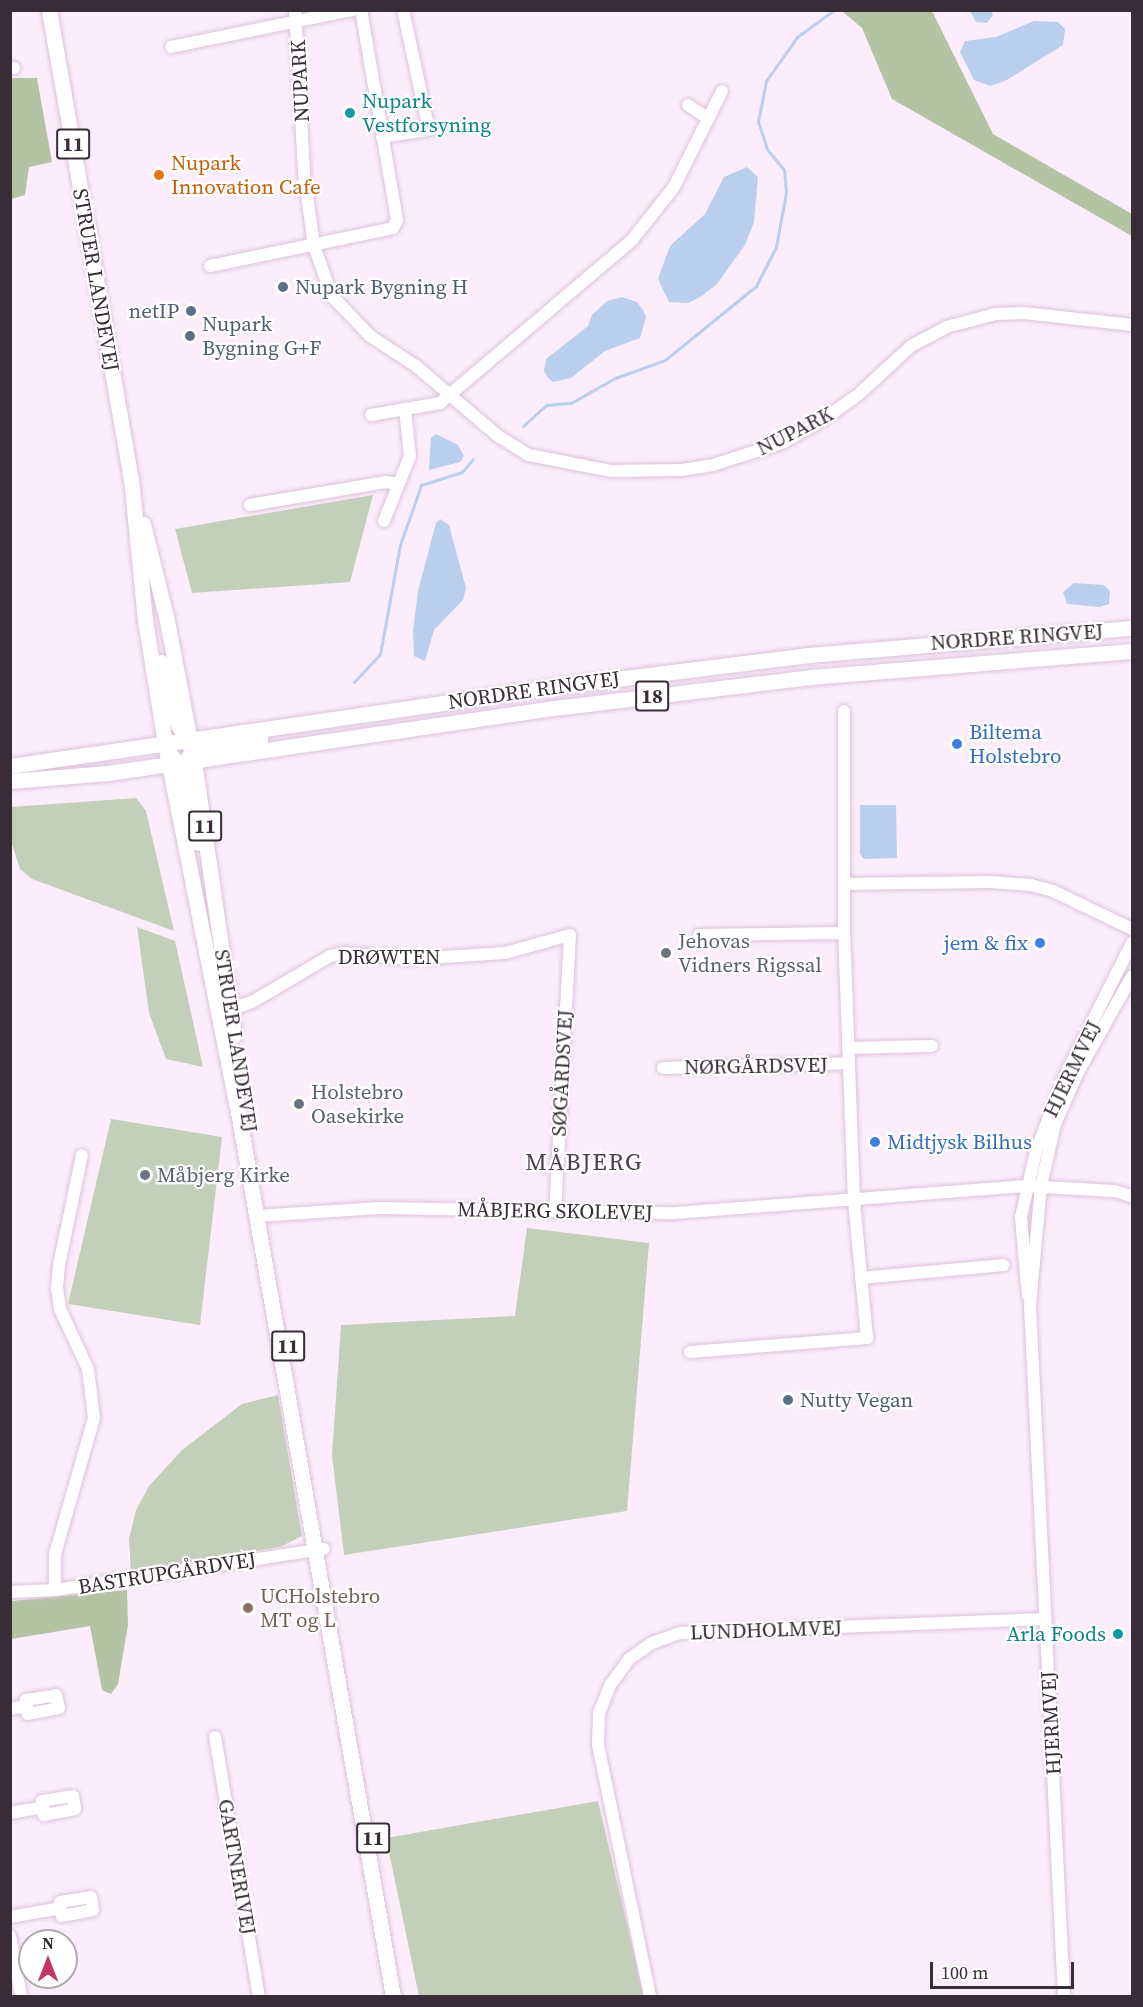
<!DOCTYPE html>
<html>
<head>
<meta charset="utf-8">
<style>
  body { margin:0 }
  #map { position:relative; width:1143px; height:2007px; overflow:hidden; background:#fcedfc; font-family:"Source Serif 4",serif }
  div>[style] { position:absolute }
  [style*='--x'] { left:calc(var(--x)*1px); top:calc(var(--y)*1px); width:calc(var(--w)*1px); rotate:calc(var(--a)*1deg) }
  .green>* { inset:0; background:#c4cfb9 }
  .forest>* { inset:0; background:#b4c3a3 }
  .water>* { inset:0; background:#b9cfed }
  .stream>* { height:3px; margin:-1.5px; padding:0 1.5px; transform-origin:1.5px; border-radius:1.5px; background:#b9cfed }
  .roads { filter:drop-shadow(0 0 2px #dbc2da) drop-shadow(0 0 2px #dbc2da) }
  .minor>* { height:12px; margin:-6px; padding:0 6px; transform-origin:6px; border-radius:6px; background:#fff }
  .major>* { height:15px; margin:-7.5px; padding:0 7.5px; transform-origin:7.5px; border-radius:7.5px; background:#fff }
  .dots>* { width:16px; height:16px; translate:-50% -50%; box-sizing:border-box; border:3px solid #fff; border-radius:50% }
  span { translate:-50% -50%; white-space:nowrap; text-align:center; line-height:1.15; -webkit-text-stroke:4.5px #fff; paint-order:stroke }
  .shield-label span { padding:2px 4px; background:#fff; border:2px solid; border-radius:4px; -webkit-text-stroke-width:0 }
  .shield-label { font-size:20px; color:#362d36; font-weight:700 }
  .street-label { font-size:21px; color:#362d36 }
  .culture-label { font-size:21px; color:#0d838f }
  .left { translate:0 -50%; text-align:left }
  .right { translate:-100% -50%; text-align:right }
  .food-label { font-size:21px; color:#c56008 }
  .service-label { font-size:21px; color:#4e5e75 }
  .shop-label { font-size:21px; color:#366cbe }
  .worship-label { font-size:21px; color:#5b616d }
  .education-label { font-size:21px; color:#785e54 }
  .quarter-label { font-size:24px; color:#4e3a4e; letter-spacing:1.5px }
  .frame { position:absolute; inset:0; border:12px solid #362d36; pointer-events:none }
  .north { position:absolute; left:18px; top:1929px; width:60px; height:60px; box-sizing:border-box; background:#fff; border:2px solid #afabaf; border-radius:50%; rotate:0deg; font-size:16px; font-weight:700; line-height:24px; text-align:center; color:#362d36 }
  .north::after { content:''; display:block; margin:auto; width:21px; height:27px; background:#c43661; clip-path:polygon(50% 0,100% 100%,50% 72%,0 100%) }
  .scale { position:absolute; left:930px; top:1962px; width:144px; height:27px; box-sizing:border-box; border:3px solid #362d36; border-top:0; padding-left:8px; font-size:18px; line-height:21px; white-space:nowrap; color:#362d36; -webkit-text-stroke:4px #fff; paint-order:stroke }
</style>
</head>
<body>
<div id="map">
  <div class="green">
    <i style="clip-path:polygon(373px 495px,350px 582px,192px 593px,175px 529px)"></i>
    <i style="clip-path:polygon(136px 798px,146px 811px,174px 931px,32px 879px,20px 869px,11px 841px,11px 807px)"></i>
    <i style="clip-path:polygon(137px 927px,175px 941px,203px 1067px,166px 1059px,149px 1013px)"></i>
    <i style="clip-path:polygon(111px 1119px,222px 1137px,200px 1325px,68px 1304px)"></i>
    <i style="clip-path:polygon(527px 1228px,649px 1243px,627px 1511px,344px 1555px,332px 1455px,341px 1325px,515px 1316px)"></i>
    <i style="clip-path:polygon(278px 1395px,302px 1536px,280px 1547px,131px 1572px,129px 1539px,136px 1510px,149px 1486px,182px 1450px,242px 1404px)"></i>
    <i style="clip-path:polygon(598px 1801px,644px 1996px,419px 1996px,386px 1838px)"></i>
  </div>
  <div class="forest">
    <i style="clip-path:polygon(831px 11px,932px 11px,993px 134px,1132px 214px,1132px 236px,892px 99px,862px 28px,843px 12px)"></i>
    <i style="clip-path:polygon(11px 78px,37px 78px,52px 162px,29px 167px,25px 195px,11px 199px)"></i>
    <i style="clip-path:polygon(127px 1590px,128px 1625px,118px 1684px,111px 1694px,102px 1690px,90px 1626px,11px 1639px,11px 1601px)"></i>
  </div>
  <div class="water">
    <i style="clip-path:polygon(970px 11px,991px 11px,993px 15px,987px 23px,976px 22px)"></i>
    <i style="clip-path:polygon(1034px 21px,1058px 22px,1065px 29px,1063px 45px,1005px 81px,990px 86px,974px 80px,960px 52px,965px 41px,996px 37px)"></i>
    <i style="clip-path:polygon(747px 167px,758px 177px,754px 222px,745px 245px,717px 284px,702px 296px,688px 303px,669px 302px,658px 279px,670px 246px,705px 214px,724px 177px)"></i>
    <i style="clip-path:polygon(622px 297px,637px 302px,643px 310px,646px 317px,640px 338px,605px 351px,571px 378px,553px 382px,548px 378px,544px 371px,546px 359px,588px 326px,592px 315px,607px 301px)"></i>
    <i style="clip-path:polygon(436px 434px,458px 445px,464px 456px,460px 462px,429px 470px,431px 438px)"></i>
    <i style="clip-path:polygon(440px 519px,449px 525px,466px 588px,463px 600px,434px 630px,425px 661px,414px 656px,413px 631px,418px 591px,436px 523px)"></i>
    <i style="clip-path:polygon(1074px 583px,1104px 585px,1110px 591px,1109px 604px,1099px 607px,1067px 604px,1063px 592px)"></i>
    <i style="clip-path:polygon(860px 805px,896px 805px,897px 858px,864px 859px,860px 854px)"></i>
  </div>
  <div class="stream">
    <i style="--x:523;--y:426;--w:31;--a:-42"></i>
    <i style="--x:546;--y:405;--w:25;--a:-5"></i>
    <i style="--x:571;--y:403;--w:51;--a:-29.6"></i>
    <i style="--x:615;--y:378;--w:53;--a:-19.8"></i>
    <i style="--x:665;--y:360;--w:117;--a:-39.1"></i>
    <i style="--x:756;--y:286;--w:44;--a:-62.9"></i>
    <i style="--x:776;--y:247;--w:56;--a:-79.7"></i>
    <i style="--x:786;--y:192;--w:22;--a:-95"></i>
    <i style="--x:784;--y:170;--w:27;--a:-129"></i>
    <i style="--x:767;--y:149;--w:28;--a:-108"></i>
    <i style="--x:758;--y:122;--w:42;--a:-79"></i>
    <i style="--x:766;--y:81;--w:54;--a:-54.8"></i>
    <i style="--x:797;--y:37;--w:46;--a:-36.1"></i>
    <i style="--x:354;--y:682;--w:38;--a:-47"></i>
    <i style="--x:380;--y:654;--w:111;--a:-79.6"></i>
    <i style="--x:400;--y:545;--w:64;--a:-70.7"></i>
    <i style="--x:421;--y:485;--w:43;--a:-17.6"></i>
    <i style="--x:462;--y:472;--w:17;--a:-50"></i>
  </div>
  <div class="roads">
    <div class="minor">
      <i style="--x:295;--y:10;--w:163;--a:86.8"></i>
      <i style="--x:304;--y:173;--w:74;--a:82.2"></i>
      <i style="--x:314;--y:246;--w:53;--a:70.2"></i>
      <i style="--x:332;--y:296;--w:55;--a:46.5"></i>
      <i style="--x:370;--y:336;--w:55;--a:33.1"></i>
      <i style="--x:416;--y:366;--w:108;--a:40.5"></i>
      <i style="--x:498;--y:436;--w:36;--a:32"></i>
      <i style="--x:529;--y:455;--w:84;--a:11"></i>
      <i style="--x:611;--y:471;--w:71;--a:-0.8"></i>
      <i style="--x:682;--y:470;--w:31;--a:-9"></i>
      <i style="--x:713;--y:465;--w:75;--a:-17.9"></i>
      <i style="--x:784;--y:442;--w:46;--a:-29.9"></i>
      <i style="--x:824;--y:419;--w:43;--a:-35.5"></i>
      <i style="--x:859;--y:394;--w:71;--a:-42.7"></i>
      <i style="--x:911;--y:346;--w:40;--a:-28"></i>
      <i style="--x:946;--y:327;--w:52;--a:-14.6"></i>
      <i style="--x:996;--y:314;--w:28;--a:-2"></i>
      <i style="--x:1024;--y:313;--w:109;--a:6.3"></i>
      <i style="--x:171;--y:47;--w:186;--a:-11.5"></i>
      <i style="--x:10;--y:68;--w:4;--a:0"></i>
      <i style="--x:688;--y:105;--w:25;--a:34"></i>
      <i style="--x:382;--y:137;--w:48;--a:-8.5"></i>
      <i style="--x:429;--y:130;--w:123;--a:-102.2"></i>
      <i style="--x:210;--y:266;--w:187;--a:-11.7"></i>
      <i style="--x:393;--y:228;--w:9;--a:-63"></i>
      <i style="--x:397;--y:220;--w:213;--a:-99.7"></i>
      <i style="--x:371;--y:415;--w:70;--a:-9.9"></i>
      <i style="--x:440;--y:403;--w:252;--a:-40.3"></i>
      <i style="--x:632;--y:240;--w:68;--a:-51.6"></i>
      <i style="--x:674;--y:187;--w:107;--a:-63.4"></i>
      <i style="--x:250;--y:505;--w:138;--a:-9.6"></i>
      <i style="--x:386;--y:482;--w:12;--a:9"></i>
      <i style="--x:384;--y:521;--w:70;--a:-68.2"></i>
      <i style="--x:410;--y:456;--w:47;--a:-96.1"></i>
      <i style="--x:844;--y:884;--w:146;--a:-0.8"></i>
      <i style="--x:990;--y:882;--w:41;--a:4.2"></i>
      <i style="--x:1031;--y:885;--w:23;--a:15"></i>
      <i style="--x:1053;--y:891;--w:88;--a:25.7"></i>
      <i style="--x:699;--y:935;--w:145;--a:-0.8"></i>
      <i style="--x:224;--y:1012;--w:30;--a:-20"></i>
      <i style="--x:252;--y:1002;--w:91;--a:-30.5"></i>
      <i style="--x:330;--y:956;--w:13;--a:-13"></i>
      <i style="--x:343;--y:953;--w:69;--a:5"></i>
      <i style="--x:412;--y:959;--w:93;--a:-3.7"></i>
      <i style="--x:505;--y:953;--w:67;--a:-15.5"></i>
      <i style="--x:570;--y:935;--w:276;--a:93.1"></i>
      <i style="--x:848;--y:1048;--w:84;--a:-1.4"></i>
      <i style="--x:663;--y:1068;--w:185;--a:-1.5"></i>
      <i style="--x:256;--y:1216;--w:124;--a:-3.7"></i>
      <i style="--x:380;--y:1208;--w:295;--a:1"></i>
      <i style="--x:675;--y:1213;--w:352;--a:-4.4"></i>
      <i style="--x:1026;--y:1186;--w:88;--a:3.3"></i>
      <i style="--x:1114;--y:1191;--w:19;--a:16"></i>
      <i style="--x:861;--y:1278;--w:143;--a:-5.2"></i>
      <i style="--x:1028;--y:1296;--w:79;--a:-95.1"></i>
      <i style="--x:1021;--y:1217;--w:68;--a:-77.2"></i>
      <i style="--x:1036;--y:1151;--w:78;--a:-69"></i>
      <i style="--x:1064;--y:1078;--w:151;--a:-63.3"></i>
      <i style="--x:690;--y:1352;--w:178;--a:-4.5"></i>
      <i style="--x:867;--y:1338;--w:138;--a:-95.4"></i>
      <i style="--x:854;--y:1201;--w:268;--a:-92.1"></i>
      <i style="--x:844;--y:933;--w:222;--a:-90"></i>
      <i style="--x:55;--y:1590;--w:36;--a:-90"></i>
      <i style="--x:55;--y:1554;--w:141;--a:-74"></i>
      <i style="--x:94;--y:1418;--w:49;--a:-97"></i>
      <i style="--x:88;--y:1369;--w:66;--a:-115"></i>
      <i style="--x:60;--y:1309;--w:21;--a:-98"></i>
      <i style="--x:57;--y:1288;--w:23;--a:-85"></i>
      <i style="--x:59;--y:1265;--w:112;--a:-78.2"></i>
      <i style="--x:10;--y:1592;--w:45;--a:-2.5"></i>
      <i style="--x:55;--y:1590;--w:272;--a:-8.7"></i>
      <i style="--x:56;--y:1695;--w:13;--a:77"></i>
      <i style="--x:59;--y:1708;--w:32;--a:169"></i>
      <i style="--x:28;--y:1714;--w:14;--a:-98"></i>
      <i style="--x:26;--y:1700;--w:30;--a:-9"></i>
      <i style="--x:10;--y:1709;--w:17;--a:-10"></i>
      <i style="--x:215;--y:1737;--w:263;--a:80.4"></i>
      <i style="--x:73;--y:1796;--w:13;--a:81"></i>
      <i style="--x:75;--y:1809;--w:32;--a:169"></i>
      <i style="--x:44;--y:1815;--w:14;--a:-98"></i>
      <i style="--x:42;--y:1801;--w:31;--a:-9"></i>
      <i style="--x:10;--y:1813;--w:34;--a:-10"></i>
      <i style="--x:91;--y:1897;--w:13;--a:81"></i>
      <i style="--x:93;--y:1910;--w:32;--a:169"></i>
      <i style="--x:62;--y:1916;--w:14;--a:-98"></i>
      <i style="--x:60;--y:1902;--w:31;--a:-9"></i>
      <i style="--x:10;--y:1917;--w:52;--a:-10"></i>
      <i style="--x:10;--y:1936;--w:61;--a:79.6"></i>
      <i style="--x:650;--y:1996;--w:257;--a:-101.7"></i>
      <i style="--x:598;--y:1744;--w:31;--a:-88"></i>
      <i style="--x:599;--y:1713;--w:31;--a:-68"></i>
      <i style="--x:611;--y:1684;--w:31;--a:-54"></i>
      <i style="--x:629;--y:1659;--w:28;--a:-35"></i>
      <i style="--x:652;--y:1643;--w:29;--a:-20"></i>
      <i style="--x:679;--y:1633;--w:367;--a:-2.2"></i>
      <i style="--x:1064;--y:1996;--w:691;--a:-92.82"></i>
      <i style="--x:1030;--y:1306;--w:121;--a:-84.8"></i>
      <i style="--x:1041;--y:1186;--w:64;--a:-77.3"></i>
      <i style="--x:1055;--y:1124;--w:57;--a:-66.1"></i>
      <i style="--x:1078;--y:1072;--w:110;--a:-60.6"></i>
    </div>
    <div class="major">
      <i style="--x:49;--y:10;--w:475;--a:80.1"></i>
      <i style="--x:131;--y:478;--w:143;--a:84.4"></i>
      <i style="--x:145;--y:620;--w:126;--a:80.8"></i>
      <i style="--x:165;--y:744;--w:369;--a:78.8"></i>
      <i style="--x:237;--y:1106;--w:904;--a:80.06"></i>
      <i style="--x:143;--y:524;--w:95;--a:76"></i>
      <i style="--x:166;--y:616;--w:148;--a:79.1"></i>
      <i style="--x:194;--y:761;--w:277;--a:81.7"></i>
      <i style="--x:161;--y:662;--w:54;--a:77.2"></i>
      <i style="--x:173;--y:715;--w:33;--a:63"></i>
      <i style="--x:172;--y:756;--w:25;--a:58"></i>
      <i style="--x:185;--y:777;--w:67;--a:78.9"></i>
      <i style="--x:188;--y:757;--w:17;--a:-28"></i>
      <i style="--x:203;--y:749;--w:58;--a:-10"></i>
      <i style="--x:10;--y:766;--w:556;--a:-8.28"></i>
      <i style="--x:560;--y:686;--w:251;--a:-7.1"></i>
      <i style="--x:809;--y:655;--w:324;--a:-4.8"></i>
      <i style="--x:10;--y:781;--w:98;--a:-4.7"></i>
      <i style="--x:108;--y:773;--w:460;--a:-8.3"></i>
      <i style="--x:563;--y:707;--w:249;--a:-6.9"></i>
      <i style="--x:810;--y:677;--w:323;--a:-4.6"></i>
    </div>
  </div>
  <div class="dots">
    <i style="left:350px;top:113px;background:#0f9aa8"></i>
    <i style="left:159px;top:175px;background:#e8710a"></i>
    <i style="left:283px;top:287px;background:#5c6f8a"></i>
    <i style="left:191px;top:311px;background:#5c6f8a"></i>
    <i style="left:190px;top:336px;background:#5c6f8a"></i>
    <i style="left:957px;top:744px;background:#3f7fe0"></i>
    <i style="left:1040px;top:943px;background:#3f7fe0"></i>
    <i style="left:666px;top:953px;background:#6b7280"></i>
    <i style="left:299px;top:1104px;background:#6b7280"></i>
    <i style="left:875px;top:1142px;background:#3f7fe0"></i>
    <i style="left:145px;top:1175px;background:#6b7280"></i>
    <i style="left:788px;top:1400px;background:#5c6f8a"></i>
    <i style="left:248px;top:1608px;background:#8d6e63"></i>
    <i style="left:1118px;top:1634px;background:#0f9aa8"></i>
  </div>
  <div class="shield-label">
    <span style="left:73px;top:144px">11</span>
    <span style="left:652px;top:696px">18</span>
    <span style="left:205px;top:826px">11</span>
    <span style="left:288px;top:1346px">11</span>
    <span style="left:373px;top:1838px">11</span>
  </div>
  <div class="street-label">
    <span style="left:300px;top:81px;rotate:-93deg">NUPARK</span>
    <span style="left:96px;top:280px;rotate:80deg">STRUER LANDEVEJ</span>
    <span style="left:795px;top:431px;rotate:-27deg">NUPARK</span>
    <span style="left:1017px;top:637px;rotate:-4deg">NORDRE RINGVEJ</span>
    <span style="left:534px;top:690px;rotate:-8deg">NORDRE RINGVEJ</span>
    <span style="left:389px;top:957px">DRØWTEN</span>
    <span style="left:236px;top:1041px;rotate:81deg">STRUER LANDEVEJ</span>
    <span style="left:756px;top:1066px;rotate:-1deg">NØRGÅRDSVEJ</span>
    <span style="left:1072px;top:1069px;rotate:-64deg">HJERMVEJ</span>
    <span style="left:562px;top:1073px;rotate:-87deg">SØGÅRDSVEJ</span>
    <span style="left:555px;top:1211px;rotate:1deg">MÅBJERG SKOLEVEJ</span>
    <span style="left:167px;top:1573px;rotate:-9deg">BASTRUPGÅRDVEJ</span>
    <span style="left:766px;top:1630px;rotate:-2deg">LUNDHOLMVEJ</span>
    <span style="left:1051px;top:1723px;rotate:-93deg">HJERMVEJ</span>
    <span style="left:237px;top:1867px;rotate:80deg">GARTNERIVEJ</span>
  </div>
  <div class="culture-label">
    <span class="left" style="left:362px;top:113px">Nupark<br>Vestforsyning</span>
    <span class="right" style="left:1106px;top:1634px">Arla Foods</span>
  </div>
  <div class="food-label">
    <span class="left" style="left:171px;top:175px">Nupark<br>Innovation Cafe</span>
  </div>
  <div class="service-label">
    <span class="left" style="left:295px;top:287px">Nupark Bygning H</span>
    <span class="right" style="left:179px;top:311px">netIP</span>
    <span class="left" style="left:202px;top:336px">Nupark<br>Bygning G+F</span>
    <span class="left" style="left:800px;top:1400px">Nutty Vegan</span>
  </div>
  <div class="shop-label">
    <span class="left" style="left:969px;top:744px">Biltema<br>Holstebro</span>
    <span class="right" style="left:1028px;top:943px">jem &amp; fix</span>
    <span class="left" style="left:887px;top:1142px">Midtjysk Bilhus</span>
  </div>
  <div class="worship-label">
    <span class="left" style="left:678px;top:953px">Jehovas<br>Vidners Rigssal</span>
    <span class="left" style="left:311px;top:1104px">Holstebro<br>Oasekirke</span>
    <span class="left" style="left:157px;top:1175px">Måbjerg Kirke</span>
  </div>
  <div class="education-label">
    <span class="left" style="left:260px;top:1608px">UCHolstebro<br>MT og L</span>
  </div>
  <div class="quarter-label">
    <span style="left:584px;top:1162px">MÅBJERG</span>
  </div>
  <div class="frame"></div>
  <div class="north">N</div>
  <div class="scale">100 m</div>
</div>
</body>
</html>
